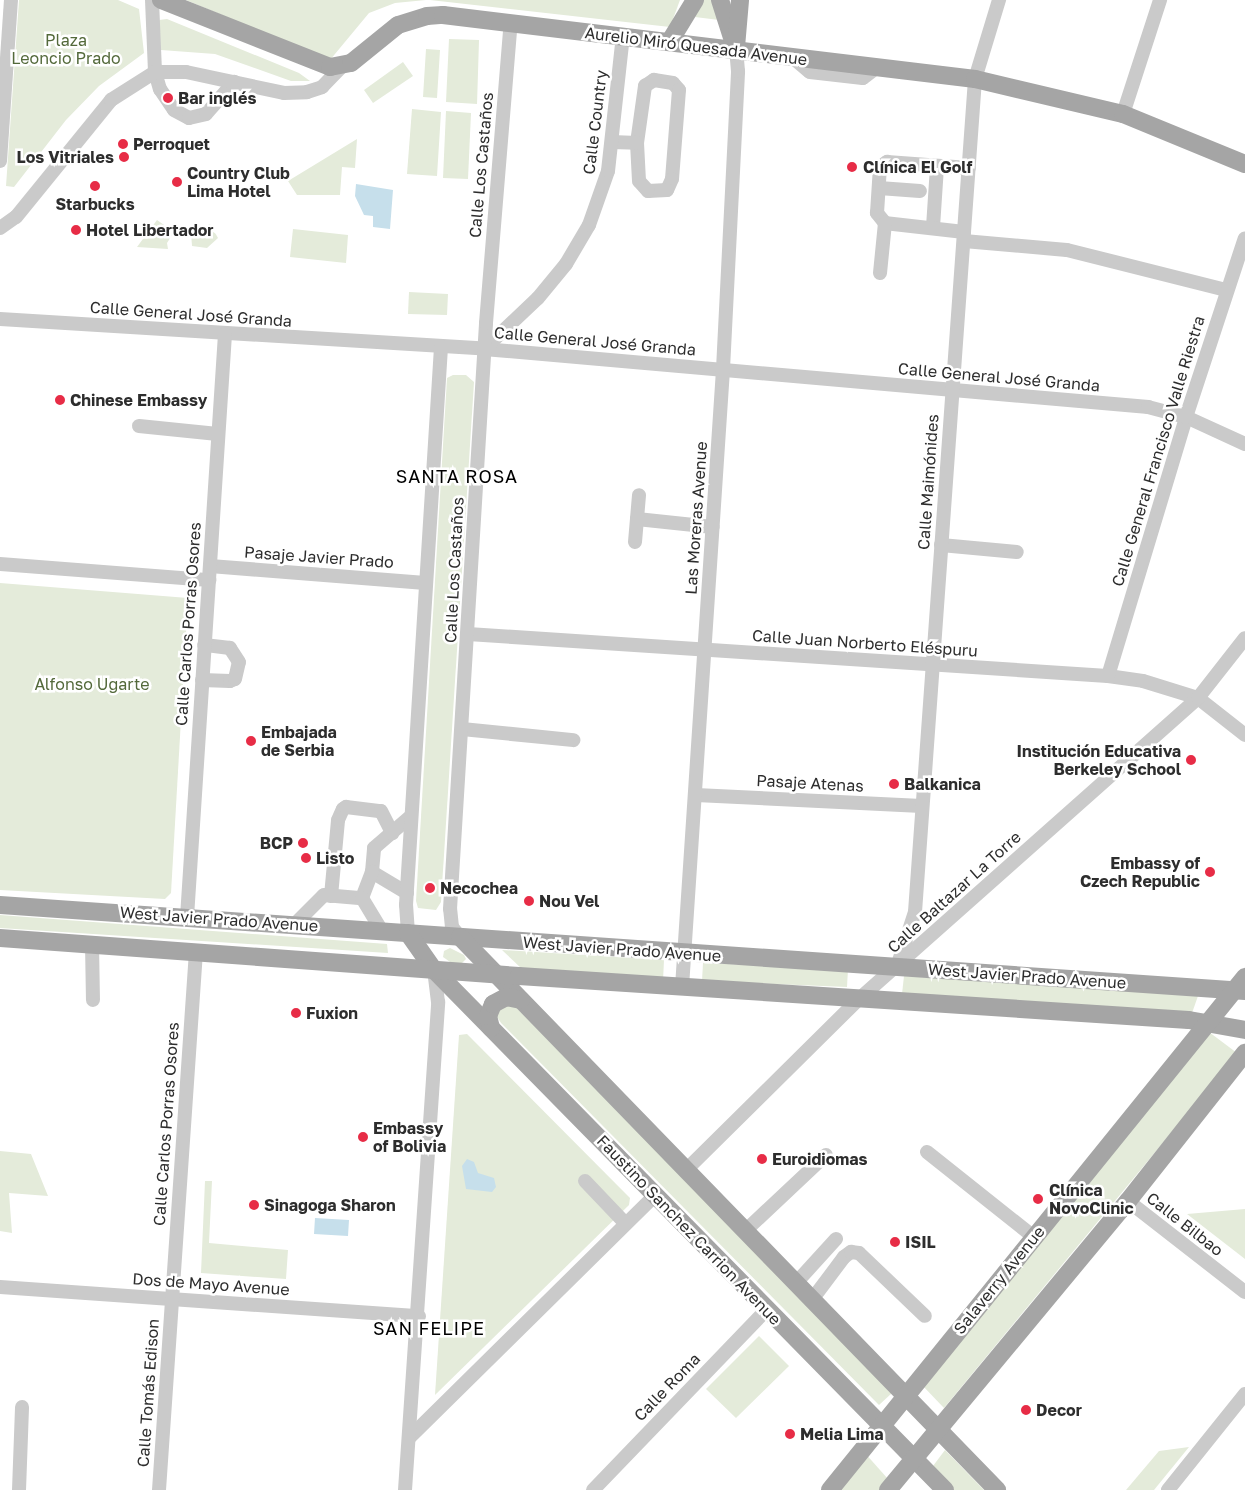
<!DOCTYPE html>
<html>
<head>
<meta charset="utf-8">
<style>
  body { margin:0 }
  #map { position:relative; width:1245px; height:1490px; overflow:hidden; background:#fff; font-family:"Golos Text",sans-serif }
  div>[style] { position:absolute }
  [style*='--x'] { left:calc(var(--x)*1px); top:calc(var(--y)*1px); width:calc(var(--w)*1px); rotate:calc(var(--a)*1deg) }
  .green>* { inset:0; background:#e4ebda }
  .water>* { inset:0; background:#c6dfeb }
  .minor>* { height:14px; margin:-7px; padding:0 7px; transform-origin:7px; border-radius:7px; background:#cacaca }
  .major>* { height:18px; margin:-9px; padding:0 9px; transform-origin:9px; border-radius:9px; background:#a5a5a5 }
  .dots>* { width:14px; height:14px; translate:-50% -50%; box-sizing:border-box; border:2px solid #fff; border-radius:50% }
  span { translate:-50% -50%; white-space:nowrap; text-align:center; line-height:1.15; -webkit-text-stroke:5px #fff; paint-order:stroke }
  .park-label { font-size:16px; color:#53693a }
  .street-label { font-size:16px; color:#2d2d2d }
  .poi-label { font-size:16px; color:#2d2d2d; font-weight:700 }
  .left { translate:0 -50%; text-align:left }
  .right { translate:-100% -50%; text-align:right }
  .neighbourhood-label { font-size:18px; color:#000; letter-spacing:1px }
</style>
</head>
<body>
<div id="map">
  <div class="green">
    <i style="clip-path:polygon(19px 0,118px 0,139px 9px,144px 53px,99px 86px,66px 120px,14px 187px,6px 186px)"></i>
    <i style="clip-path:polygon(186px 0,426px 0,395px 3px,369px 13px,330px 60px)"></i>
    <i style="clip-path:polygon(430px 0,680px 0,670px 27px)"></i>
    <i style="clip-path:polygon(703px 0,716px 0,719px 20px,695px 17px)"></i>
    <i style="clip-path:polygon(167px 19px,299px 73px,310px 81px,291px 81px,215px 54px,161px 50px,157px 32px,159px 20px)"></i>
    <i style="clip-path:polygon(449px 39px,479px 40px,477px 104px,446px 102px)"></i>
    <i style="clip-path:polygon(426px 49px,440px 50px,437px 98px,423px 97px)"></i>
    <i style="clip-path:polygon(403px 62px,413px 76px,373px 103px,364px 90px)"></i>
    <i style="clip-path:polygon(412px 109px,441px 112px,437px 176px,407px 174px)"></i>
    <i style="clip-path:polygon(446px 111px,471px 113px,468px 179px,443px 178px)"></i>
    <i style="clip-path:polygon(357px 139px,355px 168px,342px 167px,340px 195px,297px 195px,288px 181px)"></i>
    <i style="clip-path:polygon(157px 220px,174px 232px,167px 243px,168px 249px,137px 247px)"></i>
    <i style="clip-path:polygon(210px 224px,218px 238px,207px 248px,192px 246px,191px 232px)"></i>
    <i style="clip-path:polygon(293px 229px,348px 235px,346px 263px,290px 257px)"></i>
    <i style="clip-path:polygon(409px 292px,448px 294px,447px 315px,408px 314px)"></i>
    <i style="clip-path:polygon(453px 375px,466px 375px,474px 382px,441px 902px,436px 910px,418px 908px,416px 901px,447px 378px)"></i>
    <i style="clip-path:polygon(0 583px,188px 598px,171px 893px,165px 899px,0 890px)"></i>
    <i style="clip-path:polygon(0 915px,387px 944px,388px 953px,0 928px)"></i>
    <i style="clip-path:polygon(450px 948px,464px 955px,466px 959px,461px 964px,453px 964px,443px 957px,444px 951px)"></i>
    <i style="clip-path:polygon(502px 950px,664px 960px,663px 981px,522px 969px)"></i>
    <i style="clip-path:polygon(703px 963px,848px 969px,847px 987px,702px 981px)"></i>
    <i style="clip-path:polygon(904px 976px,1198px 996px,1192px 1013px,902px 994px)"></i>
    <i style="clip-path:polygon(514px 1005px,892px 1393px,879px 1405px,501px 1023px,496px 1015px,498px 1006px)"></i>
    <i style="clip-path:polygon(1209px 1032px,1237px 1053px,944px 1408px,921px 1384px)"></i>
    <i style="clip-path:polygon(467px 1034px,630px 1198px,629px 1205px,435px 1395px,459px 1035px)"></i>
    <i style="clip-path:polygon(0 1151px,31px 1154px,48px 1196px,9px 1193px,12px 1233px,0 1231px)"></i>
    <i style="clip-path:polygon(205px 1181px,212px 1181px,209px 1243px,288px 1250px,286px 1279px,201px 1273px)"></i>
    <i style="clip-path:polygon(1245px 1209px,1245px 1259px,1187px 1214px)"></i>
    <i style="clip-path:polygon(759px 1336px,789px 1366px,736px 1418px,706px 1389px)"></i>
    <i style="clip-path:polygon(1189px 1447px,1154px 1490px,1126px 1490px,1159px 1451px)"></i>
    <i style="clip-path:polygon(945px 1450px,984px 1490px,950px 1490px,930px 1470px)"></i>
    <i style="clip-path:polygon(864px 1452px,888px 1479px,879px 1490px,834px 1490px)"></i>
  </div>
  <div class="water">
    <i style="clip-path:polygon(356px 184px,393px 190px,390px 229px,373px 227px,373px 216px,364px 215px,355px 196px)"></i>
    <i style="clip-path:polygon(467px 1159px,474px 1162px,478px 1173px,494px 1178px,496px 1187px,492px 1192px,466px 1189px,462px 1166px)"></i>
    <i style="clip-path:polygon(315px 1218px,349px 1220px,348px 1236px,314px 1234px)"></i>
  </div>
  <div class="minor">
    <i style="--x:152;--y:0;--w:72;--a:87.6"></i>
    <i style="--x:155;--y:72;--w:18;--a:74"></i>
    <i style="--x:160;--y:89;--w:25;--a:56"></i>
    <i style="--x:174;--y:110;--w:17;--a:28"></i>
    <i style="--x:189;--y:118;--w:17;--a:-13"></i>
    <i style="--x:206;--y:114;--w:43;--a:-48.8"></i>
    <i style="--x:792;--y:57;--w:23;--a:40"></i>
    <i style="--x:810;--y:72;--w:53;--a:6.5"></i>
    <i style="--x:863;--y:78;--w:16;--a:-38"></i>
    <i style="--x:654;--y:80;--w:19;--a:9"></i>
    <i style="--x:673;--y:83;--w:9;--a:49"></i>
    <i style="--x:679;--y:90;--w:89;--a:94.5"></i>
    <i style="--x:672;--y:179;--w:12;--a:114"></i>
    <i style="--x:667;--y:190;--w:19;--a:177"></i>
    <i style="--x:648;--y:191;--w:13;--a:-132"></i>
    <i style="--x:639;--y:181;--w:38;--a:-93"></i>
    <i style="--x:637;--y:143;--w:58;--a:-82"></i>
    <i style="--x:645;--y:86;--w:11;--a:-34"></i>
    <i style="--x:1123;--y:114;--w:120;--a:-72"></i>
    <i style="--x:612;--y:142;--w:25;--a:2"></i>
    <i style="--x:0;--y:161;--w:161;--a:-86.1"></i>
    <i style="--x:879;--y:188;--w:41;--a:4.2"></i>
    <i style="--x:933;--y:227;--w:61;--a:-86.2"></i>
    <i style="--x:0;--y:228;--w:19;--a:-35"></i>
    <i style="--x:16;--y:217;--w:151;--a:-50.9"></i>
    <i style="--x:111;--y:100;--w:52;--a:-32.5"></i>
    <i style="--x:155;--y:72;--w:31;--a:0"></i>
    <i style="--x:186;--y:72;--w:100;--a:12.1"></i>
    <i style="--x:284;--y:93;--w:23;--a:-2"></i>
    <i style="--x:307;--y:92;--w:16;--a:-18"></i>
    <i style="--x:322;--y:87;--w:29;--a:-46"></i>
    <i style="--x:964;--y:232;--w:80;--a:-173.5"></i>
    <i style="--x:885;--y:223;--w:13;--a:-129"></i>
    <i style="--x:877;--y:213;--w:46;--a:-86.3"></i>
    <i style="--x:880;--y:167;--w:9;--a:-36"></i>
    <i style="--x:887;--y:162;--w:82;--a:4.2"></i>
    <i style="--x:964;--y:241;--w:103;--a:5"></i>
    <i style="--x:1067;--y:250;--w:164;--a:14.1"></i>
    <i style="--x:880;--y:273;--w:50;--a:-84.3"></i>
    <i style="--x:0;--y:319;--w:485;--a:3.5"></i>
    <i style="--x:484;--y:349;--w:667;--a:4.99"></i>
    <i style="--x:1148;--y:407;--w:39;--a:15"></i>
    <i style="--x:1186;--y:417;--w:65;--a:24.6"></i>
    <i style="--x:484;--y:349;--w:74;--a:-43.4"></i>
    <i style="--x:538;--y:298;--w:44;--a:-50.5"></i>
    <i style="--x:566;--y:264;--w:45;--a:-59.5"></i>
    <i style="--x:589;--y:225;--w:57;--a:-70.6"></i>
    <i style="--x:608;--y:171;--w:136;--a:-83.7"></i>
    <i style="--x:139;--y:426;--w:79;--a:5.8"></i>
    <i style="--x:637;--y:519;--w:76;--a:6"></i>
    <i style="--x:635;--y:542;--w:47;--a:-85.1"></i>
    <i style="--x:941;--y:545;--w:76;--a:5.3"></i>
    <i style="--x:0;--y:564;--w:210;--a:4.4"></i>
    <i style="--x:210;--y:566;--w:216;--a:4.5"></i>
    <i style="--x:468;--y:634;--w:641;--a:3.75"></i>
    <i style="--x:1108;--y:676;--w:35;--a:8"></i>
    <i style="--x:1143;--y:681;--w:58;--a:17.2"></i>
    <i style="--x:1198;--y:698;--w:60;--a:38.2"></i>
    <i style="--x:1108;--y:676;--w:270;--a:-73.2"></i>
    <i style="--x:1186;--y:417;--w:188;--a:-71.8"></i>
    <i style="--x:202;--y:680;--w:28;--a:2"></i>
    <i style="--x:230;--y:681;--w:5;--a:-22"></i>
    <i style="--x:235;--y:679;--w:17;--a:-77"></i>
    <i style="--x:239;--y:662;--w:17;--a:-123"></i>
    <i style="--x:230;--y:648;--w:26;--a:-173"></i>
    <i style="--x:462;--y:729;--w:112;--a:5.7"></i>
    <i style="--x:696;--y:795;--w:226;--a:2.8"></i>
    <i style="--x:407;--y:893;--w:41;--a:-149"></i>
    <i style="--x:372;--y:872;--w:24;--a:-85"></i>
    <i style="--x:374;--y:848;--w:49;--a:-40.9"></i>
    <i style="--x:331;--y:896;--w:76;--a:-84.7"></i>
    <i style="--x:338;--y:820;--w:12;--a:-66"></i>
    <i style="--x:343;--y:809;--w:4;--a:-34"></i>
    <i style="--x:346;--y:807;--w:35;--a:7"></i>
    <i style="--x:381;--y:811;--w:25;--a:63"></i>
    <i style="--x:362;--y:898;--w:28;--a:-69"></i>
    <i style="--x:187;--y:917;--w:584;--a:-86.27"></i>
    <i style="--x:294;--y:925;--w:42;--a:-45"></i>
    <i style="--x:324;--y:895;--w:38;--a:5"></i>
    <i style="--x:362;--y:898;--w:37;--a:59"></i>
    <i style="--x:408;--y:933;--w:28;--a:-94"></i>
    <i style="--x:406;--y:905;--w:559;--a:-86.41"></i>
    <i style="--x:460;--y:937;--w:13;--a:-129"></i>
    <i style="--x:452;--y:927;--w:18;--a:-96"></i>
    <i style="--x:450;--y:909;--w:587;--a:-86.48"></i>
    <i style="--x:486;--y:323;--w:302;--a:-85.3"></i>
    <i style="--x:92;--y:944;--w:56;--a:89"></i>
    <i style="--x:897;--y:967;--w:58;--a:-71.9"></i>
    <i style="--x:915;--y:912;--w:835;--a:-85.88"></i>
    <i style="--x:975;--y:79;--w:83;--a:-73.1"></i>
    <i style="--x:682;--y:987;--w:619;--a:-86.2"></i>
    <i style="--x:723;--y:369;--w:298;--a:-87.1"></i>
    <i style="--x:738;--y:71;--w:21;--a:-95"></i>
    <i style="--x:927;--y:1152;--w:137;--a:38.5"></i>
    <i style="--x:685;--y:1171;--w:245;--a:-44.7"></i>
    <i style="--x:859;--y:999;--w:453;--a:-41.6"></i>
    <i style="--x:1198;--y:698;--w:76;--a:-51.9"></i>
    <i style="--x:585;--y:1181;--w:59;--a:46.4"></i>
    <i style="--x:1128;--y:1201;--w:148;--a:37.9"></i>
    <i style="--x:745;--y:1231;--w:111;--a:-43.2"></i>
    <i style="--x:795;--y:1284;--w:61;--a:-47.7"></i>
    <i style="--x:0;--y:1287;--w:420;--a:4"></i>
    <i style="--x:811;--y:1301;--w:55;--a:-53.1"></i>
    <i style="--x:844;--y:1257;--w:9;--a:-36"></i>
    <i style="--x:851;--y:1252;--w:8;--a:7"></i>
    <i style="--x:859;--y:1253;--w:91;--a:43.7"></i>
    <i style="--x:409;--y:1438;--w:346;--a:-44.6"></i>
    <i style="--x:19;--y:1490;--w:83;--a:-87.9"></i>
    <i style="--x:159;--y:1490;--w:539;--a:-86.07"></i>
    <i style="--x:405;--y:1490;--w:489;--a:-86.1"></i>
    <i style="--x:438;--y:1002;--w:32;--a:-97"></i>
    <i style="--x:593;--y:1490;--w:251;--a:-46.1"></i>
    <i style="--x:1168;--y:1490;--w:123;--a:-51.3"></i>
  </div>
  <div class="major">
    <i style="--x:161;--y:0;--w:182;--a:21.6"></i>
    <i style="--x:330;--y:67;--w:21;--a:-11"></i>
    <i style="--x:351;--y:63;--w:60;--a:-39"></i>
    <i style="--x:398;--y:25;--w:30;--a:-17"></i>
    <i style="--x:427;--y:16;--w:16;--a:-4"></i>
    <i style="--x:443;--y:15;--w:536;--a:6.86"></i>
    <i style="--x:975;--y:79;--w:152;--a:13.3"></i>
    <i style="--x:1123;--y:114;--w:132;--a:22.3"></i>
    <i style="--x:720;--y:0;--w:52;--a:72.3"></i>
    <i style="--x:670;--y:41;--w:48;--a:-58.6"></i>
    <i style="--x:736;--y:47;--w:47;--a:-85.1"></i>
    <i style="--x:0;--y:905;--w:1248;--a:3.95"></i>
    <i style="--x:408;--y:933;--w:45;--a:54.9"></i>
    <i style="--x:434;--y:970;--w:729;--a:45.5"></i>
    <i style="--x:460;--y:937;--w:771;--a:45.84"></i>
    <i style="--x:0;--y:938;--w:520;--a:4.19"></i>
    <i style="--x:519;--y:976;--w:671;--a:3.76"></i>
    <i style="--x:1189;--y:1020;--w:57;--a:10.1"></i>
    <i style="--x:491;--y:1028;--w:12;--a:-104"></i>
    <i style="--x:488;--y:1016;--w:13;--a:-67"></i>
    <i style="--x:493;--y:1004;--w:15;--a:-28"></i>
    <i style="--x:506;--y:997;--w:15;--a:11"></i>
    <i style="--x:830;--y:1490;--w:660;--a:-51.03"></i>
    <i style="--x:888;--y:1490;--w:376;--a:-50.3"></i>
    <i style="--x:1128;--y:1201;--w:189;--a:-51.7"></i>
  </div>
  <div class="dots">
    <i style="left:168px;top:98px;background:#e72c46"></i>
    <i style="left:123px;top:144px;background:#e72c46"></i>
    <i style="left:124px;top:157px;background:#e72c46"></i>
    <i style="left:852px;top:167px;background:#e72c46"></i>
    <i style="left:177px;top:182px;background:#e72c46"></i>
    <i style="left:95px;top:186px;background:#e72c46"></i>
    <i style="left:76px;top:230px;background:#e72c46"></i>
    <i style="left:60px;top:400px;background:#e72c46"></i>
    <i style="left:251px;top:741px;background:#e72c46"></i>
    <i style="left:1191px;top:760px;background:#e72c46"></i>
    <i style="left:894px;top:784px;background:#e72c46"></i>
    <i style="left:303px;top:843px;background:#e72c46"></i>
    <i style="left:306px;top:858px;background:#e72c46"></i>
    <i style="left:1210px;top:872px;background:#e72c46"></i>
    <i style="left:430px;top:888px;background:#e72c46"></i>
    <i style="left:529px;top:901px;background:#e72c46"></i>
    <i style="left:296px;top:1013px;background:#e72c46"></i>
    <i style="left:363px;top:1137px;background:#e72c46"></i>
    <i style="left:762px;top:1159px;background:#e72c46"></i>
    <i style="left:1038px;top:1199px;background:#e72c46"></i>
    <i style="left:254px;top:1205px;background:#e72c46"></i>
    <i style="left:895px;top:1242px;background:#e72c46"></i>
    <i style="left:1026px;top:1410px;background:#e72c46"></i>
    <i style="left:790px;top:1434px;background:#e72c46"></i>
  </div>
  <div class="park-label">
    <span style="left:66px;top:49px">Plaza<br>Leoncio Prado</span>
    <span style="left:92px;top:684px">Alfonso Ugarte</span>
  </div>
  <div class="street-label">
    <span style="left:696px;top:46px;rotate:7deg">Aurelio Miró Quesada Avenue</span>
    <span style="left:595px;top:122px;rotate:-83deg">Calle Country</span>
    <span style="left:481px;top:165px;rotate:-85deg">Calle Los Castaños</span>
    <span style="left:191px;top:314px;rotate:4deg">Calle General José Granda</span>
    <span style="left:595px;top:341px;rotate:5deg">Calle General José Granda</span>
    <span style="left:999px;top:377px;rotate:5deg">Calle General José Granda</span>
    <span style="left:1158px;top:451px;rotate:-73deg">Calle General Francisco Valle Riestra</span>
    <span style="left:928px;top:482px;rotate:-86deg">Calle Maimónides</span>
    <span style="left:696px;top:518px;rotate:-86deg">Las Moreras Avenue</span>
    <span style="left:319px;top:557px;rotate:4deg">Pasaje Javier Prado</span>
    <span style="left:454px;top:570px;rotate:-87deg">Calle Los Castaños</span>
    <span style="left:188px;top:624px;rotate:-86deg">Calle Carlos Porras Osores</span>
    <span style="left:865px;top:643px;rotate:4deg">Calle Juan Norberto Eléspuru</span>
    <span style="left:810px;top:783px;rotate:3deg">Pasaje Atenas</span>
    <span style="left:954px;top:892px;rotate:-42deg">Calle Baltazar La Torre</span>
    <span style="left:219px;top:919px;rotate:4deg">West Javier Prado Avenue</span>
    <span style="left:622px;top:949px;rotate:4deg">West Javier Prado Avenue</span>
    <span style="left:1027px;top:976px;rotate:4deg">West Javier Prado Avenue</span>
    <span style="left:166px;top:1124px;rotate:-86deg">Calle Carlos Porras Osores</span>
    <span style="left:1185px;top:1224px;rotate:38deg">Calle Bilbao</span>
    <span style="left:689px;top:1230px;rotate:46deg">Faustino Sanchez Carrion Avenue</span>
    <span style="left:999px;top:1280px;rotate:-51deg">Salaverry Avenue</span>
    <span style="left:211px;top:1284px;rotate:4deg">Dos de Mayo Avenue</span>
    <span style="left:667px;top:1387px;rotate:-46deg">Calle Roma</span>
    <span style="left:148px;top:1393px;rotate:-86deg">Calle Tomás Edison</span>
  </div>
  <div class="poi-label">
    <span class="left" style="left:178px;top:98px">Bar inglés</span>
    <span class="left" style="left:133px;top:144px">Perroquet</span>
    <span class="right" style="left:114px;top:157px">Los Vitriales</span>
    <span class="left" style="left:863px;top:167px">Clínica El Golf</span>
    <span class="left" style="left:187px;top:182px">Country Club<br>Lima Hotel</span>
    <span style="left:95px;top:204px">Starbucks</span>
    <span class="left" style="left:86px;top:230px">Hotel Libertador</span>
    <span class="left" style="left:70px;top:400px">Chinese Embassy</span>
    <span class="left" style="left:261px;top:741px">Embajada<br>de Serbia</span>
    <span class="right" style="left:1181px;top:760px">Institución Educativa<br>Berkeley School</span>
    <span class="left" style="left:904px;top:784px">Balkanica</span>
    <span class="right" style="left:293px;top:843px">BCP</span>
    <span class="left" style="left:316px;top:858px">Listo</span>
    <span class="right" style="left:1200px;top:872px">Embassy of<br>Czech Republic</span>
    <span class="left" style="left:440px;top:888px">Necochea</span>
    <span class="left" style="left:539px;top:901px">Nou Vel</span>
    <span class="left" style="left:306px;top:1013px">Fuxion</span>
    <span class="left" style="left:373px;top:1137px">Embassy<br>of Bolivia</span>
    <span class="left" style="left:772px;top:1159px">Euroidiomas</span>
    <span class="left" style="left:1049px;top:1199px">Clínica<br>NovoClinic</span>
    <span class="left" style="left:264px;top:1205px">Sinagoga Sharon</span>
    <span class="left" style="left:905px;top:1242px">ISIL</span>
    <span class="left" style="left:1036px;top:1410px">Decor</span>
    <span class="left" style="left:800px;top:1434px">Melia Lima</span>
  </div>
  <div class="neighbourhood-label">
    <span style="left:457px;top:476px">SANTA ROSA</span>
    <span style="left:429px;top:1328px">SAN FELIPE</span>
  </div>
</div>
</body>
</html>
